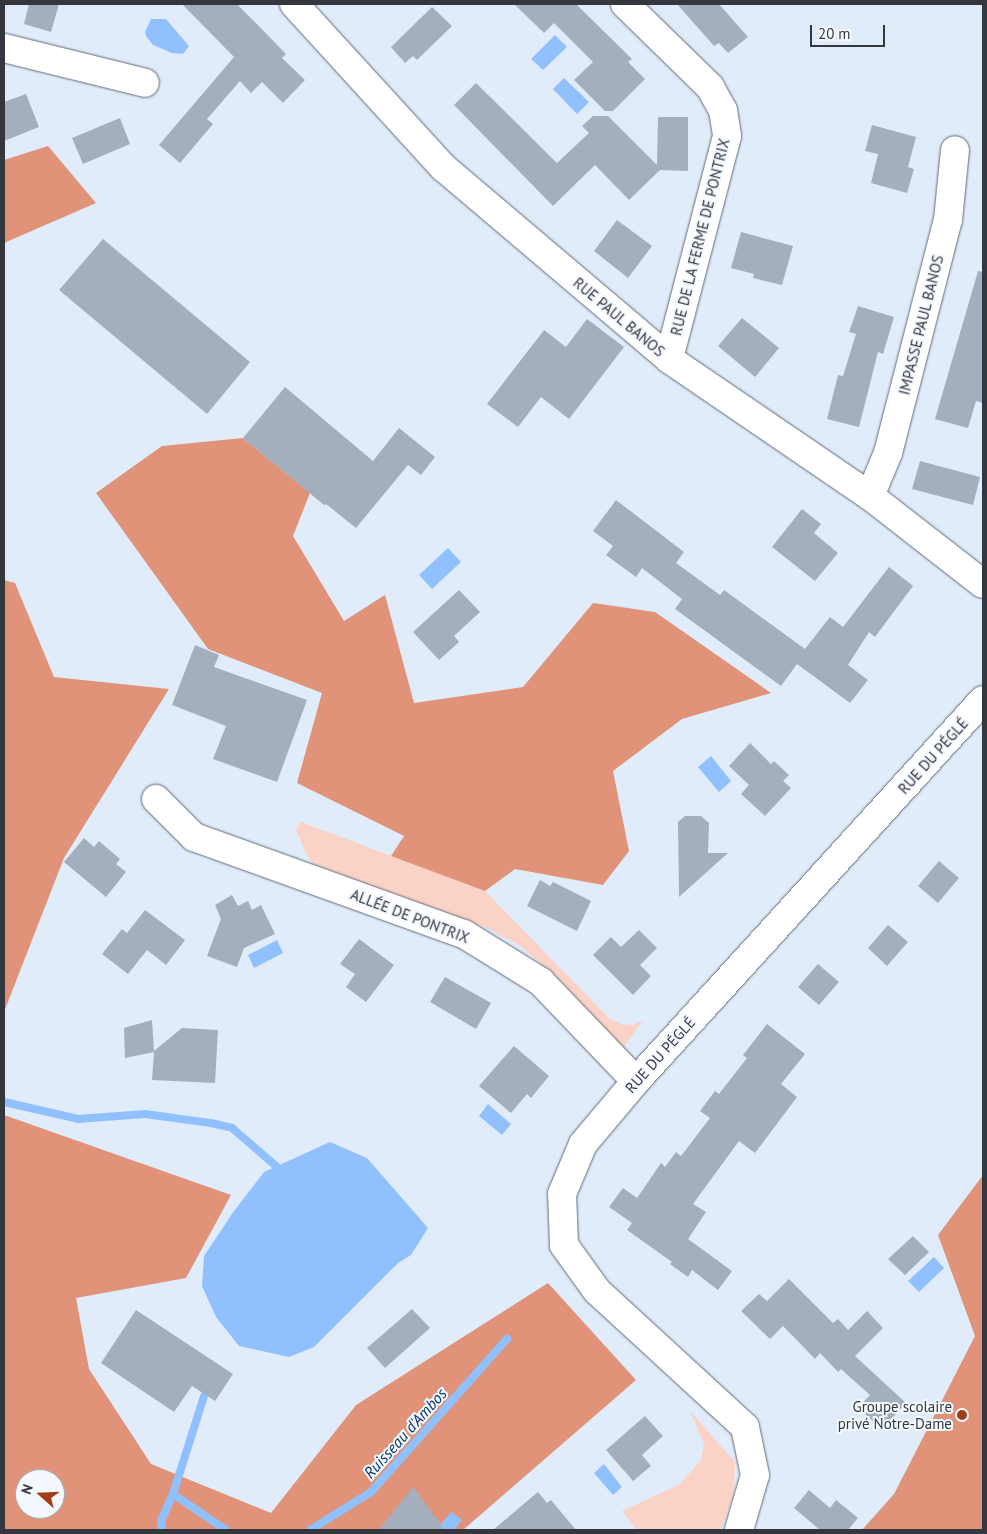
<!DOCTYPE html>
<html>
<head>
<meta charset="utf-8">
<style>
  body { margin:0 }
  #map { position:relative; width:987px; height:1534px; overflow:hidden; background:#e1ecfb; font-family:"PT Sans",sans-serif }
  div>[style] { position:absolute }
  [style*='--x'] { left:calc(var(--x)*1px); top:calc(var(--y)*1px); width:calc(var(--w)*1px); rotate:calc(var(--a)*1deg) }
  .green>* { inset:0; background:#fbd3c6 }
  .forest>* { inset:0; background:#e09378 }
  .water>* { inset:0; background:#91c0fe }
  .stream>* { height:8px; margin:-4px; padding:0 4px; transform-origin:4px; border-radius:4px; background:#91c0fe }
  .building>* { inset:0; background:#a4afbd }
  .roads { filter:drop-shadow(0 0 1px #616a77) drop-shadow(0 0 1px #616a77) }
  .street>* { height:28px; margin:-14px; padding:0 14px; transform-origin:14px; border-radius:14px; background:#fff }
  .dots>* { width:14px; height:14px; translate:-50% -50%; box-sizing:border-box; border:2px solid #f4f9ff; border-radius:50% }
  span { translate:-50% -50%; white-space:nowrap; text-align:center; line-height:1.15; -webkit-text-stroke:4px #f4f9ff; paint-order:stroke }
  .street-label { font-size:15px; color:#34383e }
  .poi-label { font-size:15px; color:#34383e }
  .right { translate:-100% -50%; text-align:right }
  .water-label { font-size:16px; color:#04346a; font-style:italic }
  .frame { position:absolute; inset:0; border:5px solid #34383e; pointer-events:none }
  .north { position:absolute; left:15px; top:1469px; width:50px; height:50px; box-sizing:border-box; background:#f4f9ff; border:1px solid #a7acb2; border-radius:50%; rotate:290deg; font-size:14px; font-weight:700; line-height:20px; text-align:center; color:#34383e }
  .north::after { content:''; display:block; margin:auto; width:18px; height:22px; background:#a33d15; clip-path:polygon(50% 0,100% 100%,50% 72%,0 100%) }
  .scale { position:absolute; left:810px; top:25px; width:75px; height:22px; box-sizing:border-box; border:2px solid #34383e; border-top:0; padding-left:6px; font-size:15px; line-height:18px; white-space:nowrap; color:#34383e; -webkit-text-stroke:4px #f4f9ff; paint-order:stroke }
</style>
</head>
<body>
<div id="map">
  <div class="green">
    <i style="clip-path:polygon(301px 822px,485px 891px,610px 1019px,621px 1024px,632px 1025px,643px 1021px,622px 1049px,563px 983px,519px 945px,485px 927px,313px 864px,306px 854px,296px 829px)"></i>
    <i style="clip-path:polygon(690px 1411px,735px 1462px,734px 1493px,721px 1530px,637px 1530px,622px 1511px,680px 1484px,701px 1460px,704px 1444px)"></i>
  </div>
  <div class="forest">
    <i style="clip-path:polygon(48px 146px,96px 203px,4px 243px,4px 160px)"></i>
    <i style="clip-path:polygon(243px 438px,310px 493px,293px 536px,344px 621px,385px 595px,414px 703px,523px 687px,593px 603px,655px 612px,771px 693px,682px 719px,613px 771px,629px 851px,603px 885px,515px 869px,485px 891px,391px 856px,404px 836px,297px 783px,322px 693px,208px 649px,96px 493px,162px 446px)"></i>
    <i style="clip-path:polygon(4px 580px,15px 583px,54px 677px,169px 689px,64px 858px,4px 1012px)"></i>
    <i style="clip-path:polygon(evenodd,4px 1115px,231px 1195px,186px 1278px,76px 1298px,89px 1369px,151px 1464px,271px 1513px,356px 1405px,548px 1283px,636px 1380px,463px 1530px,4px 1530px,4px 1115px,25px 1479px,55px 1479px,55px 1509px,25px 1509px,25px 1479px)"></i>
    <i style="clip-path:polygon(983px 1175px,983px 1530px,862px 1530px,894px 1494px,975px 1336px,938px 1235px)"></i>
  </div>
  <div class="water">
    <i style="clip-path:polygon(151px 19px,166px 19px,189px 46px,183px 54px,172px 53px,153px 45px,146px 36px,145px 32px)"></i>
    <i style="clip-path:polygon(555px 35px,567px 47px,543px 70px,531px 59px)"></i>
    <i style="clip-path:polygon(564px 78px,589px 102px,577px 114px,553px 89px)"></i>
    <i style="clip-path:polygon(448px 548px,461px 562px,432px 589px,419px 575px)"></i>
    <i style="clip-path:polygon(711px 756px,731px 781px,719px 792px,698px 767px)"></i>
    <i style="clip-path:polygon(277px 940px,283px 953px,254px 968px,248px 955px)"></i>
    <i style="clip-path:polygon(488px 1104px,511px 1124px,502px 1135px,479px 1116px)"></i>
    <i style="clip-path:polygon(330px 1142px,367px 1158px,428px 1228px,411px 1255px,398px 1263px,314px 1347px,289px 1357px,239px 1346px,216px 1317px,202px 1286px,204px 1256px,234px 1211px,264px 1172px)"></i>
    <i style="clip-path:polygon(934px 1257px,944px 1268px,919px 1292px,908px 1281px)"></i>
    <i style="clip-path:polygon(604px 1464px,622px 1487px,613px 1495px,594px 1473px)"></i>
    <i style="clip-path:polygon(451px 1512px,462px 1520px,454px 1530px,436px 1530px)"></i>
  </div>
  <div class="stream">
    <i style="--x:4;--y:1102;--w:76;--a:12.9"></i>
    <i style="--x:78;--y:1119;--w:67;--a:-4.3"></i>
    <i style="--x:145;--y:1114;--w:67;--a:7.8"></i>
    <i style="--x:211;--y:1123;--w:22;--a:13"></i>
    <i style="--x:232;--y:1128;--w:60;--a:40.9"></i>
    <i style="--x:277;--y:1167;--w:9;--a:49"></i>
    <i style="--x:173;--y:1494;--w:64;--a:34.2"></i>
    <i style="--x:162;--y:1530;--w:9;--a:-96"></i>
    <i style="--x:161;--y:1521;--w:30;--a:-66"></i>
    <i style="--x:173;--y:1494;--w:103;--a:-72.4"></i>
    <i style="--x:310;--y:1530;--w:72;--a:-31.9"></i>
    <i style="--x:371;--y:1492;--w:205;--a:-48.4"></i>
  </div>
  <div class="building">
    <i style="clip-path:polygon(29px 4px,59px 4px,51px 32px,24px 24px)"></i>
    <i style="clip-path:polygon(182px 4px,237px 4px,286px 54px,282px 58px,305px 80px,283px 103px,262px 82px,251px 93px,240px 81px,207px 119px,213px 124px,180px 163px,159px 145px,234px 57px)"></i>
    <i style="clip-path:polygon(514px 4px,576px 4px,632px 59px,628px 62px,645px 79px,613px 111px,605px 111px,574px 80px,593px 62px,554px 23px,544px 33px)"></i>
    <i style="clip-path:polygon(677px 4px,719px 4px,748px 37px,728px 53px,719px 43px,714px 46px)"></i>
    <i style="clip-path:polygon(432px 7px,452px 26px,417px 60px,413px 56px,405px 63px,391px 47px)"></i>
    <i style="clip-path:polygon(476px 83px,557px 163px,589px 133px,582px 126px,593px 116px,608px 116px,657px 165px,658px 117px,688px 117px,688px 171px,660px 170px,629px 200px,595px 165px,553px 206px,454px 105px)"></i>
    <i style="clip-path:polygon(26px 94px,39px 127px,4px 141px,4px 102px)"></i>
    <i style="clip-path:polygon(120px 118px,130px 144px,83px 164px,72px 138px)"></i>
    <i style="clip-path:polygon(872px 125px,916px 137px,908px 167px,914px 169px,907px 193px,871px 183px,878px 154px,865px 151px)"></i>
    <i style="clip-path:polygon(617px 220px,652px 246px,628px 278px,594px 251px)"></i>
    <i style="clip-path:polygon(741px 232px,793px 246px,782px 285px,753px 278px,754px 274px,731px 268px)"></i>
    <i style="clip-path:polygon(103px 239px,250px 362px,207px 414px,59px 290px)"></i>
    <i style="clip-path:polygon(978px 271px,983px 272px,983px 403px,976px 401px,968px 428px,935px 419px)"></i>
    <i style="clip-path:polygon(858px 306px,894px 317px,883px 354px,878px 352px,859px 427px,827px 419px,838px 375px,843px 376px,856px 334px,849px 332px)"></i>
    <i style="clip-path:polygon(742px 318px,779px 348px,755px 377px,718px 346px)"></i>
    <i style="clip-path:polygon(587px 319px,624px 347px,569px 419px,541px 397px,518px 427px,487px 404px,544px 330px,566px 347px)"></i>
    <i style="clip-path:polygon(285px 387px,373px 461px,399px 428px,435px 457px,421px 475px,408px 465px,356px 528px,326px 504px,324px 505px,243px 438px)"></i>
    <i style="clip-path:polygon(920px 461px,980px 477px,973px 505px,912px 489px)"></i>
    <i style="clip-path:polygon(616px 500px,684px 552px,676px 563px,720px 595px,724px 590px,805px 649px,830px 617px,843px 627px,889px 567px,913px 586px,875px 637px,869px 632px,848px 665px,868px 680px,850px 703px,797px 664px,781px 686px,675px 609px,682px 599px,642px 568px,636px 577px,606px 555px,613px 546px,593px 531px)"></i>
    <i style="clip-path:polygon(802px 509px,821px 524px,814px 533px,838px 553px,815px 581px,772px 547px)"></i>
    <i style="clip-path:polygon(459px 590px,480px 612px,454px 636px,459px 642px,439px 660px,413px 632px)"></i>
    <i style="clip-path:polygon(195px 645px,219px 655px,214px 667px,307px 700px,277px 782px,213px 759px,226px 726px,172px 705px)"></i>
    <i style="clip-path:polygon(750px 743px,771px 764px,774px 761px,789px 775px,783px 781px,791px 788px,765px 816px,741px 794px,749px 785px,729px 766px)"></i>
    <i style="clip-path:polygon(685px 816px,701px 816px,709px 823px,708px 853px,728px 853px,679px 897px,678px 822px)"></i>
    <i style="clip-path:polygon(84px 838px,94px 847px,99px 841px,120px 859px,116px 864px,126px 872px,106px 897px,64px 862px)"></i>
    <i style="clip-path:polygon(939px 861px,959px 878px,938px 903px,918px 886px)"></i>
    <i style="clip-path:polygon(540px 880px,550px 886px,553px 882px,591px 901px,577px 931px,527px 906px)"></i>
    <i style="clip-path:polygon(232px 895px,238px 906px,248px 901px,252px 910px,261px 905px,275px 934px,244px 948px,237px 967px,207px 956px,221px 919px,215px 905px)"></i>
    <i style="clip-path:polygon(145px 910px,185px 940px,166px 965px,147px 950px,128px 974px,102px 954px,122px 929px,127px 933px)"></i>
    <i style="clip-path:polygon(888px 925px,908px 942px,887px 966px,868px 948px)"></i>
    <i style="clip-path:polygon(639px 930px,657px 948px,640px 965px,651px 976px,633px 995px,593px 955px,611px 937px,621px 947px)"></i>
    <i style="clip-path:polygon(359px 939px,394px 965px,366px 1002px,346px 987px,355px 974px,340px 964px)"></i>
    <i style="clip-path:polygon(818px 964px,839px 982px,819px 1005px,798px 987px)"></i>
    <i style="clip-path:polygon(445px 977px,491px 1003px,476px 1029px,430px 1002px)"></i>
    <i style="clip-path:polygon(152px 1020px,154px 1051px,182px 1028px,218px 1030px,215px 1083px,152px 1080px,154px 1052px,125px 1058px,124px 1028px)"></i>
    <i style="clip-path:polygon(767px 1024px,805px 1054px,781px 1084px,797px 1097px,755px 1153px,739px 1141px,693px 1204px,706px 1212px,688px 1239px,732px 1271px,718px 1290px,692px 1270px,688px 1277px,670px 1264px,672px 1262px,627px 1230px,632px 1223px,609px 1207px,623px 1188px,637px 1198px,661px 1163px,665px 1167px,676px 1152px,681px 1156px,710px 1118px,700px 1111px,715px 1091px,719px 1094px,747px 1058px,743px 1055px)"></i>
    <i style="clip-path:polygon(514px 1046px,549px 1076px,531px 1098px,527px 1094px,511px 1113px,479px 1086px)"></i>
    <i style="clip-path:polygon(913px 1236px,929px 1252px,905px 1275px,888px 1259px)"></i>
    <i style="clip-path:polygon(789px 1279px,833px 1323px,838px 1319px,848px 1330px,867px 1311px,883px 1328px,855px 1356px,906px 1403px,882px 1429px,858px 1408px,870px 1395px,841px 1369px,838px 1372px,820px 1353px,815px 1359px,783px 1326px,770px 1339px,741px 1311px,759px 1294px,767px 1301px)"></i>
    <i style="clip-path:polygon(412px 1309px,430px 1328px,385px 1368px,367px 1348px)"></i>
    <i style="clip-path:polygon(136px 1310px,233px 1374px,215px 1401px,192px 1386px,174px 1412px,101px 1363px)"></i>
    <i style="clip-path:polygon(645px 1416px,663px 1436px,642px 1455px,651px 1466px,633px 1481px,606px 1450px)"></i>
    <i style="clip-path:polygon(413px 1487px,445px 1530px,379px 1530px)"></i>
    <i style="clip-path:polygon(809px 1490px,830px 1508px,836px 1500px,858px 1518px,848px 1530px,820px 1530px,794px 1508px)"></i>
    <i style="clip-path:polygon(538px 1492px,547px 1503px,551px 1500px,576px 1530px,493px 1530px)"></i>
  </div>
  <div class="roads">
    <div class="street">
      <i style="--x:294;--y:4;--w:222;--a:47.6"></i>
      <i style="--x:444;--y:168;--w:295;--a:40.3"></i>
      <i style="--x:669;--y:359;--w:243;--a:34.3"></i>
      <i style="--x:870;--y:496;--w:143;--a:37.9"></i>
      <i style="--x:625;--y:4;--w:119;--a:44.3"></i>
      <i style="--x:710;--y:87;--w:26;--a:61"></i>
      <i style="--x:723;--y:110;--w:26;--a:81"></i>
      <i style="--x:727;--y:136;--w:230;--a:104.6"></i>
      <i style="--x:4;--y:48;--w:145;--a:13.9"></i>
      <i style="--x:870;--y:496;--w:47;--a:-67.3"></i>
      <i style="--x:888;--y:453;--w:241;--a:-75.6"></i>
      <i style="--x:948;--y:220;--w:70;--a:-84.3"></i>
      <i style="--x:156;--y:799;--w:54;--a:45"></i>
      <i style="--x:194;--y:837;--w:287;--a:19.8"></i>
      <i style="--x:464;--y:934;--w:91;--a:31.9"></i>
      <i style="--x:541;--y:982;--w:137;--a:46.2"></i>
      <i style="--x:739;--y:1530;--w:57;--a:-73.8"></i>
      <i style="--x:755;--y:1475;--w:49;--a:-101.8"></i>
      <i style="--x:745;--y:1427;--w:201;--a:-137.4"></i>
      <i style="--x:597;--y:1291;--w:57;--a:-125.7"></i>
      <i style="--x:564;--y:1245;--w:51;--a:-92.2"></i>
      <i style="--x:562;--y:1194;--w:54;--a:-67.2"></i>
      <i style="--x:583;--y:1144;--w:82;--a:-49.9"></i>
      <i style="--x:636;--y:1081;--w:515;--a:-47.67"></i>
    </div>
  </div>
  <div class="dots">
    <i style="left:962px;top:1415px;background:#a33d15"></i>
  </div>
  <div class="street-label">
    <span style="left:700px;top:237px;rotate:-76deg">RUE DE LA FERME DE PONTRIX</span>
    <span style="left:619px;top:317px;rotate:40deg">RUE PAUL BANOS</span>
    <span style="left:921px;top:325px;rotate:-76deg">IMPASSE PAUL BANOS</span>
    <span style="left:933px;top:756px;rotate:-48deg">RUE DU PÉGLÉ</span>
    <span style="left:410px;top:916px;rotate:21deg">ALLÉE DE PONTRIX</span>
    <span style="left:660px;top:1055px;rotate:-48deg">RUE DU PÉGLÉ</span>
  </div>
  <div class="poi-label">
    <span class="right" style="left:952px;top:1415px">Groupe scolaire<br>privé Notre-Dame</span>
  </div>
  <div class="water-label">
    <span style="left:405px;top:1433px;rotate:-48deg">Ruisseau d'Ambos</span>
  </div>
  <div class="frame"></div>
  <div class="north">N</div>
  <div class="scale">20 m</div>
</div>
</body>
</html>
